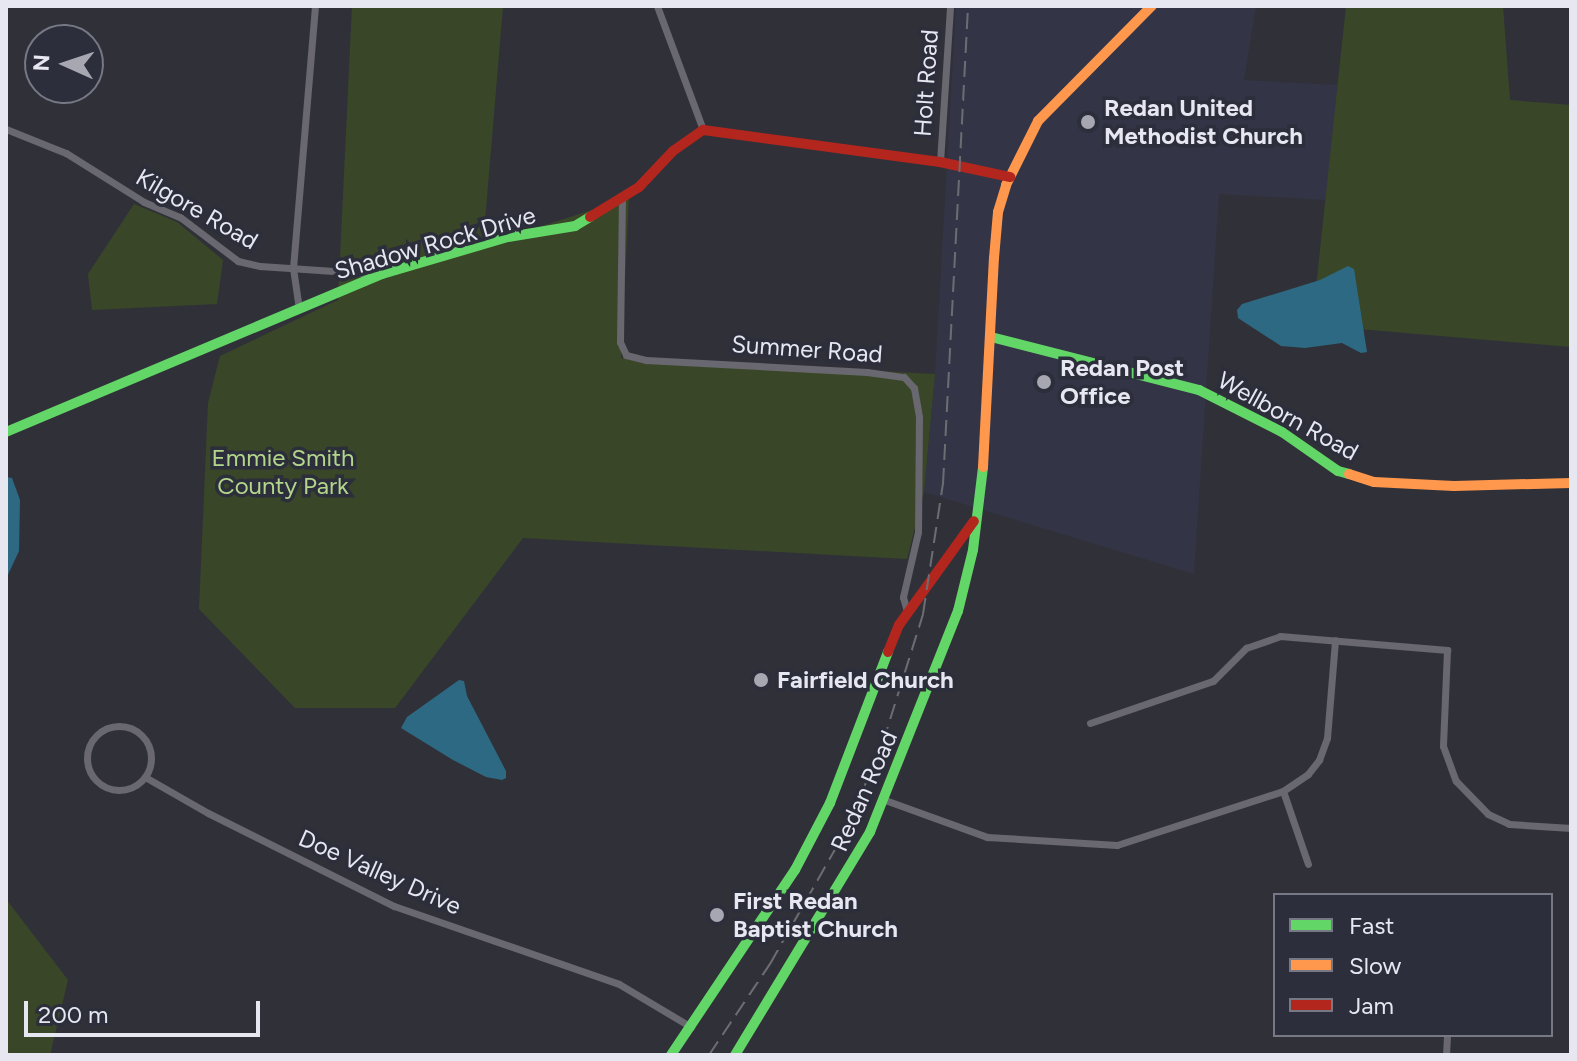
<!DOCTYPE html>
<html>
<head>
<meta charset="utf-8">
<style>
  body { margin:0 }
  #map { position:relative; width:1577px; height:1061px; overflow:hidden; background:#303138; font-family:Figtree,sans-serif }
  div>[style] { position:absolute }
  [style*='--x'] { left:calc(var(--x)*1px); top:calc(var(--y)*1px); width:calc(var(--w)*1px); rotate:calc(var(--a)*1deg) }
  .built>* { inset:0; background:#333446 }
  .green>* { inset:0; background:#394728 }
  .water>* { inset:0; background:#2d6982 }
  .street>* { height:7px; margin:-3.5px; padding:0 3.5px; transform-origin:3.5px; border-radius:3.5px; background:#696770 }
  .street>.ring { margin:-3.5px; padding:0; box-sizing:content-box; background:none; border:7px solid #696770; border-radius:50% }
  .fast>* { height:10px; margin:-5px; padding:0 5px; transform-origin:5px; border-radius:5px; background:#63d668 }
  .slow>* { height:10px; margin:-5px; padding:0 5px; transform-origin:5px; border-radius:5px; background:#ff974d }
  .jam>* { height:10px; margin:-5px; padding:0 5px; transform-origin:5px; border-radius:5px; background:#b3261e }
  .rail>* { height:2px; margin-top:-1px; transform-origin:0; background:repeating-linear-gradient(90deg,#6c6c73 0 16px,transparent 0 24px) }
  .dots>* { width:22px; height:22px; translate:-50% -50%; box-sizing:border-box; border:4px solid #2c2e3b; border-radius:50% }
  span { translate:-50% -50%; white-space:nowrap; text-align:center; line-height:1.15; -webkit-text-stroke:7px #2c2e3b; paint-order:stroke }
  .street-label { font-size:24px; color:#e6e7f0 }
  .poi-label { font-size:24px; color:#e6e7f0; font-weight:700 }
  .left { translate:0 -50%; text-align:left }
  .park-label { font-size:24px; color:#b3d68a }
  .frame { position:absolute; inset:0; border:8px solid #e6e7f0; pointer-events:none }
  .legend { position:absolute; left:1273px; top:893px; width:280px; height:144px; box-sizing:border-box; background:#2c2e3b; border:2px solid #767883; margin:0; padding:10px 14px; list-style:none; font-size:24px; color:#e6e7f0 }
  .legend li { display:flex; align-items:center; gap:16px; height:40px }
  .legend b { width:40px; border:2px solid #767883 }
  .north { position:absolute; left:24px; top:24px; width:80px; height:80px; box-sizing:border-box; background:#2c2e3b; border:2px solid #767883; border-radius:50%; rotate:273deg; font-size:22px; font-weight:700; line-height:32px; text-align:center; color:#e6e7f0 }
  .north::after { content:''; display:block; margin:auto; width:28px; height:36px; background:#a6a7b0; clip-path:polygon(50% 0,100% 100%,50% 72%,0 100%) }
  .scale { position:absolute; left:24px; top:1001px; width:236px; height:36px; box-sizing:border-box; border:4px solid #e6e7f0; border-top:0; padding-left:10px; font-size:24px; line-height:28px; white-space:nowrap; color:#e6e7f0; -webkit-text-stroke:6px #2c2e3b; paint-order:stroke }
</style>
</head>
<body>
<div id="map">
  <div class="built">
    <i style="clip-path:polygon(956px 6px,1256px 6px,1244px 80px,1338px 85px,1326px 200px,1219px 194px,1194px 574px,924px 492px,935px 374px)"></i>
  </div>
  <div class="green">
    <i style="clip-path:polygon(352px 6px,503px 6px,483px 245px,629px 198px,621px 358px,935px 374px,924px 492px,907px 559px,523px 538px,395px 708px,295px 708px,199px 609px,208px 403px,220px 356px,338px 300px)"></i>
    <i style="clip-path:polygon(1346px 6px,1503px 6px,1510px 100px,1571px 105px,1571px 347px,1312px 325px)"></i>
    <i style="clip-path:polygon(134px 204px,177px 222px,223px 260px,217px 304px,92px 310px,88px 274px)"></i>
    <i style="clip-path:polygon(6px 899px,68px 980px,50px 1055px,6px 1055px)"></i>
  </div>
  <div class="water">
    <i style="clip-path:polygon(1348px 266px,1354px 269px,1367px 352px,1361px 353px,1342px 343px,1305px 348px,1281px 346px,1238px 318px,1237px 310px,1242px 304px,1320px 280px)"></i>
    <i style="clip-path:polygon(6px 477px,12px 478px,20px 500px,19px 551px,6px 579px)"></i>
    <i style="clip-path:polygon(459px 680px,464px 681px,467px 696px,506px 771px,506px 778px,502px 780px,486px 777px,453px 760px,401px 728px,407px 717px)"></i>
  </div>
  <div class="street">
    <i style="--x:657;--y:6;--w:132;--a:69.6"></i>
    <i style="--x:6;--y:129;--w:65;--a:21.8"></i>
    <i style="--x:66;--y:153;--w:92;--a:32.1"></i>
    <i style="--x:144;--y:202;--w:39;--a:23"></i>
    <i style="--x:180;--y:217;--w:73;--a:37.2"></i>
    <i style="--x:238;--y:261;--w:23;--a:13"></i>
    <i style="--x:260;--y:266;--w:118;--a:3.9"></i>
    <i style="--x:940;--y:162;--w:156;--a:-86.3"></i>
    <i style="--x:622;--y:198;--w:144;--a:90.8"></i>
    <i style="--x:620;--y:342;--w:14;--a:65"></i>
    <i style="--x:626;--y:355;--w:21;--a:14"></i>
    <i style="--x:646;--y:360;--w:221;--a:3.1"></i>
    <i style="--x:867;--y:372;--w:37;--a:8"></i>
    <i style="--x:904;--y:377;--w:15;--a:48"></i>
    <i style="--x:914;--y:388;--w:29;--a:80"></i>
    <i style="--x:919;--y:417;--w:115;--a:90.5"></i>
    <i style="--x:918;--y:532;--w:67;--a:103"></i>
    <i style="--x:903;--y:597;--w:15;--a:74"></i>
    <i style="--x:299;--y:309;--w:41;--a:-98.3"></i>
    <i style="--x:293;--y:268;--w:263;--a:-85.2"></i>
    <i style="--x:1090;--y:723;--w:130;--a:-18.9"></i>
    <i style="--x:1213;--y:681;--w:47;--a:-45"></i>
    <i style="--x:1246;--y:648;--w:36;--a:-19"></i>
    <i style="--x:1280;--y:636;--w:168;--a:4.8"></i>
    <i style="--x:1447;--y:650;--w:96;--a:92.4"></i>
    <i style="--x:1443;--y:746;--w:37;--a:70"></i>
    <i style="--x:1456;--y:781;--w:46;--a:45.9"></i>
    <i style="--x:1488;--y:814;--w:23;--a:25"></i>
    <i style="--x:1509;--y:824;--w:62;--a:3.7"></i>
    <i class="ring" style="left:87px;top:726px;width:57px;height:57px"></i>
    <i style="--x:145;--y:777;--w:73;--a:29.7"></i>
    <i style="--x:208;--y:813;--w:208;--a:26.6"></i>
    <i style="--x:394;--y:906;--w:238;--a:19.1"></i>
    <i style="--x:619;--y:984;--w:84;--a:30.8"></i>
    <i style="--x:1283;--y:791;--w:77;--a:71.1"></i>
    <i style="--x:885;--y:800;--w:109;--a:19.9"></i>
    <i style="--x:987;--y:837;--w:130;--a:3.5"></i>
    <i style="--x:1117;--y:845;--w:175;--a:-18"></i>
    <i style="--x:1283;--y:791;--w:30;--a:-34"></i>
    <i style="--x:1308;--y:774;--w:18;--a:-52"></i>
    <i style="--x:1319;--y:760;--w:23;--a:-70"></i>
    <i style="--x:1327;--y:738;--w:98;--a:-85.3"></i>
    <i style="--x:1446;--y:1055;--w:20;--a:-87"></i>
  </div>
  <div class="fast">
    <i style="--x:991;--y:337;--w:215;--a:14.3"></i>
    <i style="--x:1199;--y:390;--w:93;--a:26.8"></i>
    <i style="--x:1282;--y:432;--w:68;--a:34.9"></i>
    <i style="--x:1338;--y:471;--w:11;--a:15"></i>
    <i style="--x:6;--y:432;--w:408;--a:-22.8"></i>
    <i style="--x:382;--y:274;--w:131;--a:-16.4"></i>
    <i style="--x:508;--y:237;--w:68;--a:-9.3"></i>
    <i style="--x:575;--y:226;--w:17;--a:-31"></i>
    <i style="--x:671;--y:1055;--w:223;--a:-56.2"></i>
    <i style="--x:795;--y:870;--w:76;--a:-62.4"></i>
    <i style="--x:830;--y:803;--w:162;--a:-69"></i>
    <i style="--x:735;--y:1055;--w:261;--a:-58.8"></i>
    <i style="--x:870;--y:832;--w:238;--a:-68.3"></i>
    <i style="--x:958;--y:611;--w:63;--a:-76.2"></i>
    <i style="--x:973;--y:550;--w:84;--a:-83.1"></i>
  </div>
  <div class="slow">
    <i style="--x:983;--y:467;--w:209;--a:-87"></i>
    <i style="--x:994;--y:258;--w:46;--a:-85"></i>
    <i style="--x:998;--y:212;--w:28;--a:-73"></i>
    <i style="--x:1006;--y:185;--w:72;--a:-63.4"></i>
    <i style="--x:1038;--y:121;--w:162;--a:-45.3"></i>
    <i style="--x:1349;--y:474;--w:26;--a:18"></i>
    <i style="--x:1374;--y:482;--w:80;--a:2.9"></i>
    <i style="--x:1454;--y:486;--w:117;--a:-1.5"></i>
  </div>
  <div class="jam">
    <i style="--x:590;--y:217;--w:57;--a:-31.5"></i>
    <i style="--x:639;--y:187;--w:50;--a:-46.6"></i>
    <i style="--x:673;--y:151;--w:37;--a:-35"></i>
    <i style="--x:703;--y:130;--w:239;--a:7.7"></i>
    <i style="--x:940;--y:162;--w:72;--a:12.1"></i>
    <i style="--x:888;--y:652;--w:29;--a:-68"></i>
    <i style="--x:899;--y:625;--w:128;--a:-54.2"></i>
  </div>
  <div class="rail">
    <i style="--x:709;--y:1055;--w:110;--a:-56.2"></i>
    <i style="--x:770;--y:964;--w:154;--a:-60.4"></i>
    <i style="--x:846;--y:830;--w:95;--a:-67.2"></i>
    <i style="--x:883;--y:742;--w:134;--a:-72.6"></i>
    <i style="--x:923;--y:614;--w:132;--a:-81.3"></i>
    <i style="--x:943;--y:484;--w:479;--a:-87"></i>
  </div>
  <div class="dots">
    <i style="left:1088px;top:122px;background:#a6a7b0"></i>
    <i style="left:1044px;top:382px;background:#a6a7b0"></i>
    <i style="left:761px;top:680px;background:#a6a7b0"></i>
    <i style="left:717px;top:915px;background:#a6a7b0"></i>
  </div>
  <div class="street-label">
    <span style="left:926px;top:83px;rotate:-86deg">Holt Road</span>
    <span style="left:197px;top:209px;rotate:30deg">Kilgore Road</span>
    <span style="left:435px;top:243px;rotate:-16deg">Shadow Rock Drive</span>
    <span style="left:807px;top:349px;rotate:4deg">Summer Road</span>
    <span style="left:1288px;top:416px;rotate:29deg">Wellborn Road</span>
    <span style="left:864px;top:791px;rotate:-66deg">Redan Road</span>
    <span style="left:380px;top:872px;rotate:24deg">Doe Valley Drive</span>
  </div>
  <div class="poi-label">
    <span class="left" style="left:1104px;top:122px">Redan United<br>Methodist Church</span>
    <span class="left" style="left:1060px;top:382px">Redan Post<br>Office</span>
    <span class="left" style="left:777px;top:680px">Fairfield Church</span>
    <span class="left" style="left:733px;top:915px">First Redan<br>Baptist Church</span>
  </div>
  <div class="park-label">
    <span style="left:283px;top:472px">Emmie Smith<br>County Park</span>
  </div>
  <div class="frame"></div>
  <ul class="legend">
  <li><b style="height:10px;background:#63d668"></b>Fast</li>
  <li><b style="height:10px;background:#ff974d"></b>Slow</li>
  <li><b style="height:10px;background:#b3261e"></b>Jam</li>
  </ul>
  <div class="north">N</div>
  <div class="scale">200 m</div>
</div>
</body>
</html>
